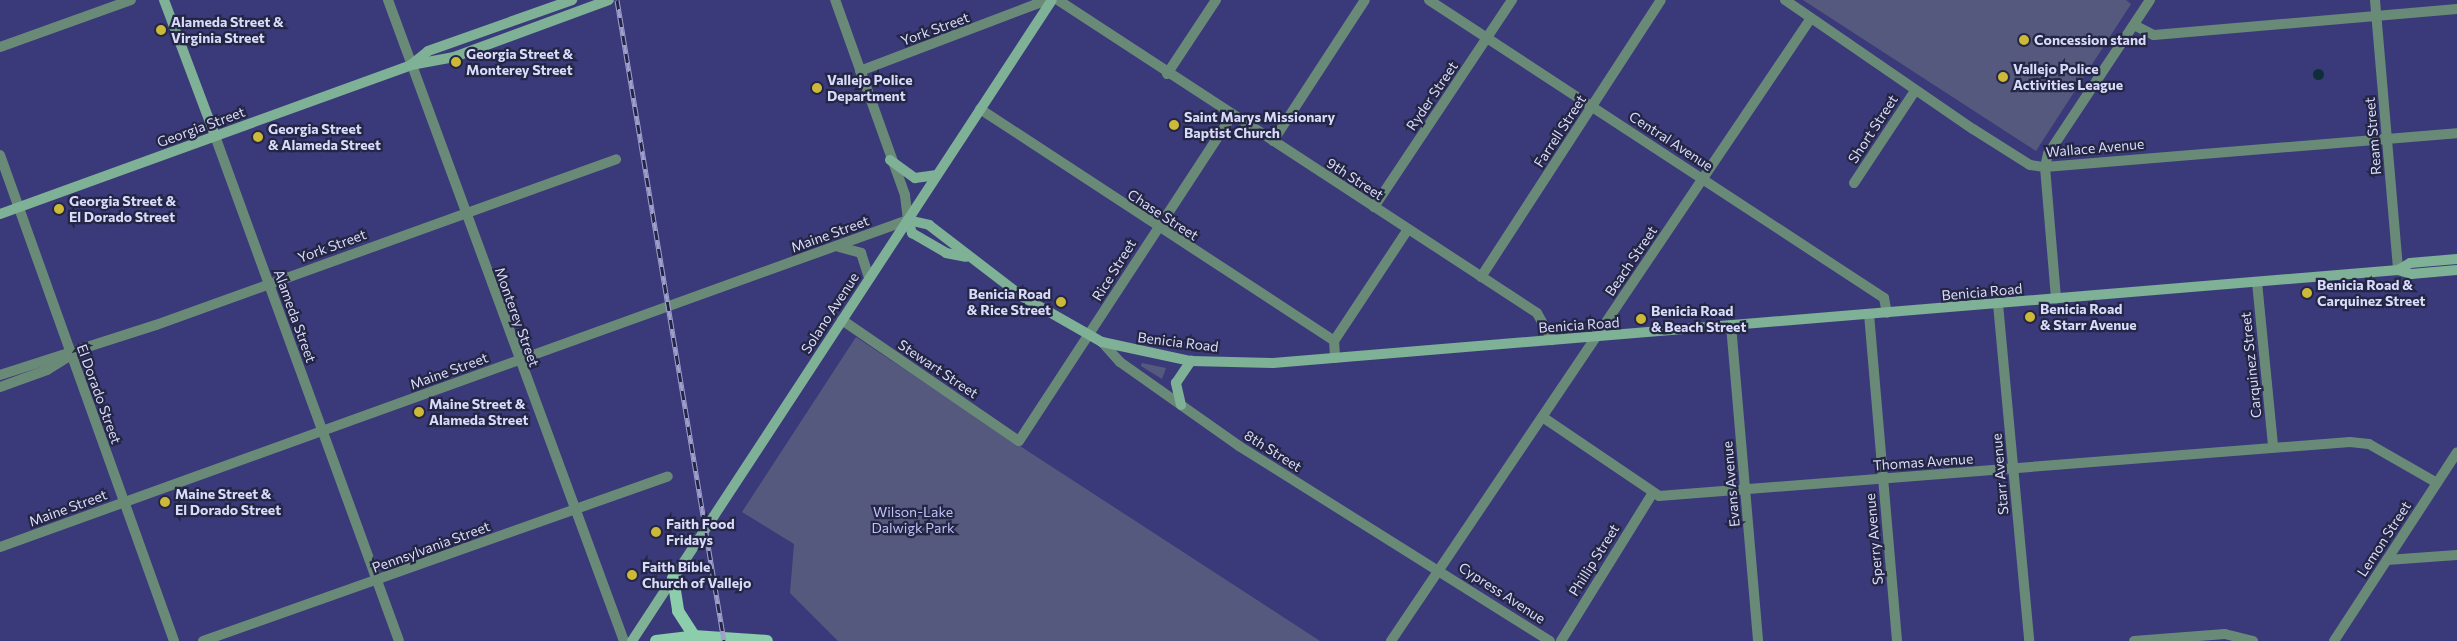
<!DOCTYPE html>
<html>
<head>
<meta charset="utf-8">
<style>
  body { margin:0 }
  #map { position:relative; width:2457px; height:641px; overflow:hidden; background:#3a3a7a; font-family:Commissioner,sans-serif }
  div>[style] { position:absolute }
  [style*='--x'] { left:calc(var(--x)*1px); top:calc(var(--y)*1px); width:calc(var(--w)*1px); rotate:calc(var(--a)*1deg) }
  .green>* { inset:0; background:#56597e }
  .water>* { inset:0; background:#0f2e37 }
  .round { border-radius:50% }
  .minor>* { height:10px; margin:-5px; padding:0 5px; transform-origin:5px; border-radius:5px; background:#6a8a78 }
  .tertiary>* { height:10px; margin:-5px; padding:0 5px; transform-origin:5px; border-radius:5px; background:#6a8a78 }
  .secondary>* { height:10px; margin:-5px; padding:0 5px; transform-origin:5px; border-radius:5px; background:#7eb195 }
  .primary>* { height:12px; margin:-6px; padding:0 6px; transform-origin:6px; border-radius:6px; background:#8cceab }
  .rail>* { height:5px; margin-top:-2.5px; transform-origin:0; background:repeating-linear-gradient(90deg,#252644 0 9px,#9e9fcb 0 18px); box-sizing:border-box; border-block:1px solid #9e9fcb }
  .dots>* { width:14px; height:14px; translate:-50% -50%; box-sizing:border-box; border:2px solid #252644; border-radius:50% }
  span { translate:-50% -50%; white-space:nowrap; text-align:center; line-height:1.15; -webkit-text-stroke:4.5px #252644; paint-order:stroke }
  .poi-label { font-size:14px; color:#d8dbfa; font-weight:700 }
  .left { translate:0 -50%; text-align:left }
  .right { translate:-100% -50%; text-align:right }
  .street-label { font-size:14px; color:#d8dbfa }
  .park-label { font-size:14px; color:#bdc2f9 }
</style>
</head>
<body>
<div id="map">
  <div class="green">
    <i style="clip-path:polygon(1803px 0,2126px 0,2131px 4px,2036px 151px)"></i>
    <i style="clip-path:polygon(856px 337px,1023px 448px,1320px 641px,838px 641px,790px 593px,794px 544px,742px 512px)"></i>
    <i style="clip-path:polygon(1142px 363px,1166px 368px,1162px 379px,1141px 366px)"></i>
  </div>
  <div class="water">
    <i class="round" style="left:2312.5px;top:68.5px;width:11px;height:11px"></i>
  </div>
  <div class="minor">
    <i style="--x:388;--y:0;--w:683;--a:69.79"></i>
    <i style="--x:1058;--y:0;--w:572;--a:33.16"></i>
    <i style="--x:1537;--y:313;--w:31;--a:61"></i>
    <i style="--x:1429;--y:0;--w:544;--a:33.22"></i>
    <i style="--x:1884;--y:298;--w:15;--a:79"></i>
    <i style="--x:2150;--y:0;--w:185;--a:123.5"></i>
    <i style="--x:2048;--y:154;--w:13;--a:103"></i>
    <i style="--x:2045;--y:167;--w:413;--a:-4.7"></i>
    <i style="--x:2375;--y:0;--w:271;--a:85.1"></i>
    <i style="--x:2134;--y:25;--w:22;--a:27"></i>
    <i style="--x:2154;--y:35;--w:304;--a:-4.9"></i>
    <i style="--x:0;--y:47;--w:139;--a:-19.7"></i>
    <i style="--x:860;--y:71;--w:200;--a:-20.8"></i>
    <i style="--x:1167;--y:74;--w:89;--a:-56.5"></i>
    <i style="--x:980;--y:109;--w:423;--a:33.2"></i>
    <i style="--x:1273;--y:141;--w:168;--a:-56.9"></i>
    <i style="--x:0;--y:155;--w:516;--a:70.3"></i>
    <i style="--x:1854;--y:183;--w:110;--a:-56.5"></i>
    <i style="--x:1374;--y:207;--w:249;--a:-56.3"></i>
    <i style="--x:1481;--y:277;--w:330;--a:-57"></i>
    <i style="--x:2257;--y:282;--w:165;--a:84.4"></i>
    <i style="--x:1998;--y:304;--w:338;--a:84.7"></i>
    <i style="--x:1869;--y:314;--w:328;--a:85.1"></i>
    <i style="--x:842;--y:320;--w:214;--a:34.4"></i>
    <i style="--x:1019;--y:441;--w:389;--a:-56.8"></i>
    <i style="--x:1731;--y:325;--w:317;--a:85.1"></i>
    <i style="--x:1102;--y:342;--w:27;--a:48"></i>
    <i style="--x:1120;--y:362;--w:146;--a:35.2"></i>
    <i style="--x:1239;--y:446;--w:367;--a:32.1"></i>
    <i style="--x:1335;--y:358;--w:17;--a:-93"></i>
    <i style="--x:1334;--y:341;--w:134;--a:-56.5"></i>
    <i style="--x:0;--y:375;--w:164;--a:-17.8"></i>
    <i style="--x:156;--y:325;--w:489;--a:-19.8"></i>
    <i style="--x:0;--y:387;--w:50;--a:-19.9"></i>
    <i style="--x:47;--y:370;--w:26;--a:-32"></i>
    <i style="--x:1544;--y:418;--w:139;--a:34.1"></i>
    <i style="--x:1659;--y:496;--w:693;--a:-4.47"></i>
    <i style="--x:2350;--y:442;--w:19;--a:6"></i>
    <i style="--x:2369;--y:444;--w:78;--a:29.8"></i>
    <i style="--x:2387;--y:560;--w:70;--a:-4.1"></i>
    <i style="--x:203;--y:641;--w:493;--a:-19.5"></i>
    <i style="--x:1391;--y:641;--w:748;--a:-56.01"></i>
    <i style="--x:1561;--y:641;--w:173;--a:-58.2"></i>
    <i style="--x:2134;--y:641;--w:91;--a:-4.4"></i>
    <i style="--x:2225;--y:634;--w:29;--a:14"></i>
  </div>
  <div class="tertiary">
    <i style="--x:1785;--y:0;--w:228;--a:34.5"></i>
    <i style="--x:1973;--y:129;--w:67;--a:32.3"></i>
    <i style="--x:2030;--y:165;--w:15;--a:8"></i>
    <i style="--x:2045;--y:167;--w:132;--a:85.2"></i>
    <i style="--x:215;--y:136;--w:537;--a:69.98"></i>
    <i style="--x:839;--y:247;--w:23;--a:15"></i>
    <i style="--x:861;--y:253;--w:26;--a:72"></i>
    <i style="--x:0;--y:547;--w:965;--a:-19.81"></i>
    <i style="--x:908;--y:220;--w:25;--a:-97"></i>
    <i style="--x:905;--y:195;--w:207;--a:-109.7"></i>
    <i style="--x:2334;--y:641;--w:225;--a:-56.9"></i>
  </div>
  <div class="secondary">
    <i style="--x:164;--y:0;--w:145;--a:69.4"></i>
    <i style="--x:411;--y:65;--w:22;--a:-39"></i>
    <i style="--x:428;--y:51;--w:153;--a:-19.5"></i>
    <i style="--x:890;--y:160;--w:31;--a:36"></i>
    <i style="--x:915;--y:178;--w:22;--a:-8"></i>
    <i style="--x:0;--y:214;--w:437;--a:-19.9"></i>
    <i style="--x:411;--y:65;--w:44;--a:-10.5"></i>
    <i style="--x:454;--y:57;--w:165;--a:-20.2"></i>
    <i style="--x:908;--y:220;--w:22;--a:13"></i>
    <i style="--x:929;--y:225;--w:118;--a:37.5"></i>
    <i style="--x:1023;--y:297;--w:91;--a:29.7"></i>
    <i style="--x:1102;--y:342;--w:91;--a:12.1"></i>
    <i style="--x:1191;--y:361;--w:82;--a:1.4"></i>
    <i style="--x:1273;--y:363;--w:1129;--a:-4.73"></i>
    <i style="--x:2398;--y:270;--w:14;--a:17"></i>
    <i style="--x:2411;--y:274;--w:46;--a:-5"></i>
    <i style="--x:908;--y:220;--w:14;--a:73"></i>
    <i style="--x:912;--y:233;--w:39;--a:30"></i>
    <i style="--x:946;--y:253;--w:20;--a:11"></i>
    <i style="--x:2398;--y:270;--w:14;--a:-30"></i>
    <i style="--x:2410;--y:263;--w:47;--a:-4.9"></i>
    <i style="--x:1181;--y:405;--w:23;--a:-103"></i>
    <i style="--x:1176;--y:383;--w:27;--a:-56"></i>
    <i style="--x:632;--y:641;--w:766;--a:-56.77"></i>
  </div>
  <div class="primary">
    <i style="--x:673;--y:578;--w:33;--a:81"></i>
    <i style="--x:678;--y:611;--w:30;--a:57"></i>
    <i style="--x:656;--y:641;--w:38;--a:-7"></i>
    <i style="--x:694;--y:636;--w:73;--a:3.9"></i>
  </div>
  <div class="rail">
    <i style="--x:617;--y:0;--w:650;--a:80.52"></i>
  </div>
  <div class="dots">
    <i style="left:161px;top:30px;background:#ccb938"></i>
    <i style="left:2024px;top:40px;background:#ccb938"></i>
    <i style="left:456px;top:62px;background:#ccb938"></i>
    <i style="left:2003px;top:77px;background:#ccb938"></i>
    <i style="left:817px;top:88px;background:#ccb938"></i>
    <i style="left:1174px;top:125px;background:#ccb938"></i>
    <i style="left:258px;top:137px;background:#ccb938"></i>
    <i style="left:59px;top:209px;background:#ccb938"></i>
    <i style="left:2307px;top:293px;background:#ccb938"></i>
    <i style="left:1061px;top:302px;background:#ccb938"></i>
    <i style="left:2030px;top:317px;background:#ccb938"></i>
    <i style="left:1641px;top:319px;background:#ccb938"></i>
    <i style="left:419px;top:412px;background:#ccb938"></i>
    <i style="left:165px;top:502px;background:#ccb938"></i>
    <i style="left:656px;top:532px;background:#ccb938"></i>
    <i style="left:632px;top:575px;background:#ccb938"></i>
  </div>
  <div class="poi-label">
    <span class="left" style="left:171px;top:30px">Alameda Street &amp;<br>Virginia Street</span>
    <span class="left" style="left:2034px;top:40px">Concession stand</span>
    <span class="left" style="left:466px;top:62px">Georgia Street &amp;<br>Monterey Street</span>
    <span class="left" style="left:2013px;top:77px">Vallejo Police<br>Activities League</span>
    <span class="left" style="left:827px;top:88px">Vallejo Police<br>Department</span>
    <span class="left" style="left:1184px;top:125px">Saint Marys Missionary<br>Baptist Church</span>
    <span class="left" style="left:268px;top:137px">Georgia Street<br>&amp; Alameda Street</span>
    <span class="left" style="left:69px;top:209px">Georgia Street &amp;<br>El Dorado Street</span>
    <span class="left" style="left:2317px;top:293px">Benicia Road &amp;<br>Carquinez Street</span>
    <span class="right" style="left:1051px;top:302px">Benicia Road<br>&amp; Rice Street</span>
    <span class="left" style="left:2040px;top:317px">Benicia Road<br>&amp; Starr Avenue</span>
    <span class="left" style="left:1651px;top:319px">Benicia Road<br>&amp; Beach Street</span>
    <span class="left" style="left:429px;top:412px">Maine Street &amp;<br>Alameda Street</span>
    <span class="left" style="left:175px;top:502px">Maine Street &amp;<br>El Dorado Street</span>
    <span class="left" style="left:666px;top:532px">Faith Food<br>Fridays</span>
    <span class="left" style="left:642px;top:575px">Faith Bible<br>Church of Vallejo</span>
  </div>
  <div class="street-label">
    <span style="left:935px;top:29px;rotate:-20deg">York Street</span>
    <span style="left:1432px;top:96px;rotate:-56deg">Ryder Street</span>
    <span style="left:201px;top:127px;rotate:-20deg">Georgia Street</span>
    <span style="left:1873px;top:129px;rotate:-57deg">Short Street</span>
    <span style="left:1560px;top:131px;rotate:-57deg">Farrell Street</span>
    <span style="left:2373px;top:136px;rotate:-95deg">Ream Street</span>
    <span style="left:1671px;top:141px;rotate:33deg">Central Avenue</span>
    <span style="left:2095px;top:148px;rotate:-5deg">Wallace Avenue</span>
    <span style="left:1355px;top:179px;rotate:33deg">9th Street</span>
    <span style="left:1163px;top:215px;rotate:33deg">Chase Street</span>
    <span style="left:830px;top:234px;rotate:-20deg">Maine Street</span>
    <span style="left:332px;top:246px;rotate:-20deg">York Street</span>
    <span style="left:1631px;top:261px;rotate:-56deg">Beach Street</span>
    <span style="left:1114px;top:270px;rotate:-58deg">Rice Street</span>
    <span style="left:1982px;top:292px;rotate:-5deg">Benicia Road</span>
    <span style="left:830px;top:313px;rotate:-57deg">Solano Avenue</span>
    <span style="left:295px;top:316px;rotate:70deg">Alameda Street</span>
    <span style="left:517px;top:317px;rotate:70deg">Monterey Street</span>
    <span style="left:1579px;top:325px;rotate:-4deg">Benicia Road</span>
    <span style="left:1178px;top:342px;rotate:7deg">Benicia Road</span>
    <span style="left:2251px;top:365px;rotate:-96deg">Carquinez Street</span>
    <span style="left:938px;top:369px;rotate:34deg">Stewart Street</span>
    <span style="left:449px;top:371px;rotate:-20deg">Maine Street</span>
    <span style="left:99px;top:394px;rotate:70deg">El Dorado Street</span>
    <span style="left:1273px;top:451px;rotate:32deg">8th Street</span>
    <span style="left:1923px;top:462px;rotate:-4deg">Thomas Avenue</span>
    <span style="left:2000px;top:474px;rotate:-95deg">Starr Avenue</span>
    <span style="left:1731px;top:484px;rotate:-95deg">Evans Avenue</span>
    <span style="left:68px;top:508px;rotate:-20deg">Maine Street</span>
    <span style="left:1874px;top:539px;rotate:-95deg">Sperry Avenue</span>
    <span style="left:2384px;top:539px;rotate:-57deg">Lemon Street</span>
    <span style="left:431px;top:547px;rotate:-20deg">Pennsylvania Street</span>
    <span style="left:1594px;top:560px;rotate:-58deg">Phillip Street</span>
    <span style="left:1502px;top:593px;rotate:33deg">Cypress Avenue</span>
  </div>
  <div class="park-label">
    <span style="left:913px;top:520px">Wilson-Lake<br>Dalwigk Park</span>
  </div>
</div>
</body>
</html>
